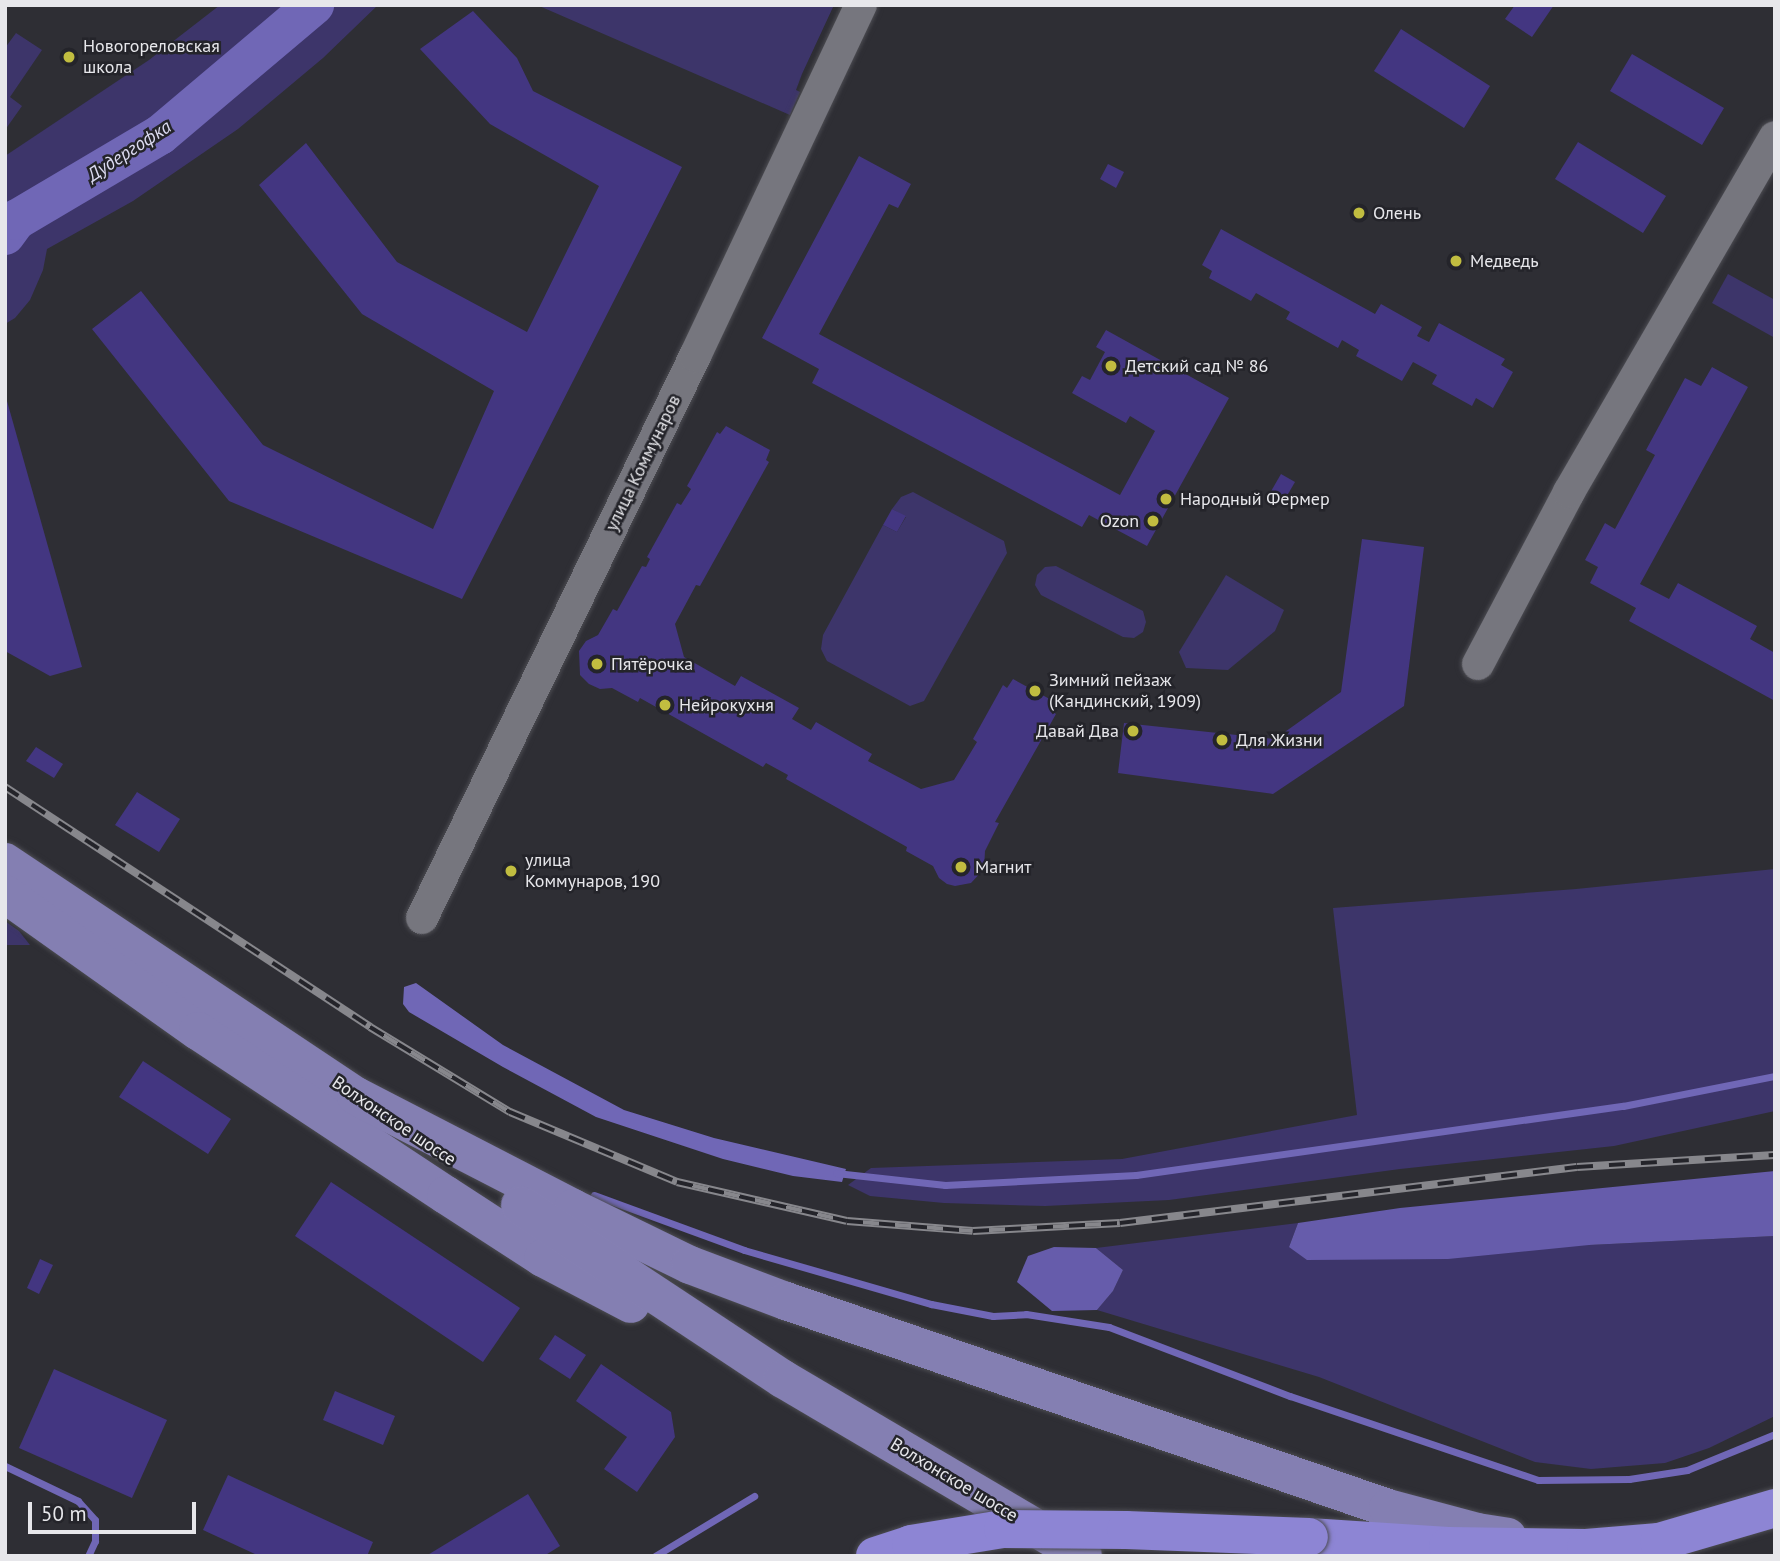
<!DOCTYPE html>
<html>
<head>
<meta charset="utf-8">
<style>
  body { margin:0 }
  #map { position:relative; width:1780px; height:1561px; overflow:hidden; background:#2e2e34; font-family:"PT Sans",sans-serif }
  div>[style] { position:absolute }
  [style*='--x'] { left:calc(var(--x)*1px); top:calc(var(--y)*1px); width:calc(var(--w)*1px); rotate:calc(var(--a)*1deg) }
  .green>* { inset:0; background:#3d356a }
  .forest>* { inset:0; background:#665cab }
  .water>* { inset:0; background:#7067b6 }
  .stream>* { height:7px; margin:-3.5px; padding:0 3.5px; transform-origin:3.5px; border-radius:3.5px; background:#7067b6 }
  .river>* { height:40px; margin:-20px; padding:0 20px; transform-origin:20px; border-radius:20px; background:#7067b6 }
  .building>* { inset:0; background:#433681 }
  .roads { filter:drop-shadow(0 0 2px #4c4c52) drop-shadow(0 0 2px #4c4c52) }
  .minor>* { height:32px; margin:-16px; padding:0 16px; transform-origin:16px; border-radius:16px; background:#76767e }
  .major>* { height:38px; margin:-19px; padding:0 19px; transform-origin:19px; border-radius:19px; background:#847fb2 }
  .highway>* { height:38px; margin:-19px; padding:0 19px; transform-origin:19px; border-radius:19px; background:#8d85d4 }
  .rail>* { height:8px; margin-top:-4px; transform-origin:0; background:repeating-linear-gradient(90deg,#24242a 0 16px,#87878c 0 32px); box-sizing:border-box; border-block:2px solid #87878c }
  .bridges { filter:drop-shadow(0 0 2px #4c4c52) drop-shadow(0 0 2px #4c4c52) }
  .highway-bridge>* { height:38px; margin:-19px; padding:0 19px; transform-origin:19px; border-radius:19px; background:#8d85d4 }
  .dots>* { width:19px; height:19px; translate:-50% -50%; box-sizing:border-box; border:4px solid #24242a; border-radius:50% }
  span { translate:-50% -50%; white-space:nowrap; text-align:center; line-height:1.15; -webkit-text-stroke:5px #24242a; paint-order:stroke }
  .poi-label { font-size:18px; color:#e7e7eb }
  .left { translate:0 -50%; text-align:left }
  .right { translate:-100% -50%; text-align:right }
  .street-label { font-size:18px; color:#e7e7eb }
  .water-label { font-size:19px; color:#dcdbf1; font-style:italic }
  .frame { position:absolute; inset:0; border:7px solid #e7e7eb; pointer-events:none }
  .scale { position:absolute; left:28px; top:1502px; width:168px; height:32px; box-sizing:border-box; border:4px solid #e7e7eb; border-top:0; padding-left:9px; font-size:21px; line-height:24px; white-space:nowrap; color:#e7e7eb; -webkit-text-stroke:5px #24242a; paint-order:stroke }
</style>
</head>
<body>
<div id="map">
  <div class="green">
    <i style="clip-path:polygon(220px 5px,305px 5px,161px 126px,24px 206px,5px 227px,5px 156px,149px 60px)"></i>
    <i style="clip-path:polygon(331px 5px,378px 5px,323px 58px,238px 129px,133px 201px,47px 249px,43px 270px,30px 300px,15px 318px,5px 324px,5px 247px,9px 234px,237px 93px)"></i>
    <i style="clip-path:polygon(537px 5px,834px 5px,802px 74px,796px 90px,800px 92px,790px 115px)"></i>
    <i style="clip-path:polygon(16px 33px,42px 50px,10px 97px,22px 106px,5px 130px,5px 48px)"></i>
    <i style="clip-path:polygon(1728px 274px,1775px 300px,1775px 338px,1712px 303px)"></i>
    <i style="clip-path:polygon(913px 492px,1004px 541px,1007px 553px,924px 701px,910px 706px,827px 661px,821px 649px,823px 635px,883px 525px,897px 532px,906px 517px,892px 509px,901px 497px)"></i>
    <i style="clip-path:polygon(1056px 566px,1143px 611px,1146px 622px,1143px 632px,1134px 638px,1123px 637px,1041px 595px,1035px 585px,1037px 575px,1045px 567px)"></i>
    <i style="clip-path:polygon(1226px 575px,1284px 610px,1275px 631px,1228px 670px,1186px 668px,1179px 652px)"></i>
    <i style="clip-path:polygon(1775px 869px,1775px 1111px,1614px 1146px,1400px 1169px,1169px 1200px,1045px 1206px,944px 1203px,870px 1196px,848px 1185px,871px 1168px,1122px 1159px,1357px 1115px,1333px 908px,1576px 889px)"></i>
    <i style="clip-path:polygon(5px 921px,19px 931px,30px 945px,5px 945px)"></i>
    <i style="clip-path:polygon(1298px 1223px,1289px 1247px,1589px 1245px,1775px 1236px,1775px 1416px,1709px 1448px,1665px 1463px,1591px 1469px,1535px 1462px,1319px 1377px,1097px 1310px,1113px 1291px,1123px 1270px,1096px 1248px)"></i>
  </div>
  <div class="forest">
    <i style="clip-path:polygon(1775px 1171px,1775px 1236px,1589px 1245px,1448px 1259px,1307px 1260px,1289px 1247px,1298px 1223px,1400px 1208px)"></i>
    <i style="clip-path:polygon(1054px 1247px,1096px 1248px,1123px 1270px,1113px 1291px,1097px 1310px,1052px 1311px,1017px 1282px,1028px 1256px)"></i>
  </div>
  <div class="water">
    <i style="clip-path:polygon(416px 983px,503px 1045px,624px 1110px,714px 1138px,846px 1169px,842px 1182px,793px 1176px,723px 1159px,596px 1117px,503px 1067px,409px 1012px,403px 1004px,404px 987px)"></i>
  </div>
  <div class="stream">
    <i style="--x:836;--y:1173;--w:110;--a:6.3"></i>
    <i style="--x:945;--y:1185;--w:191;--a:-3"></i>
    <i style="--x:1136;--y:1175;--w:492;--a:-8.1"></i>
    <i style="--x:1623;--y:1106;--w:155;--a:-11.2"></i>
    <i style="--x:594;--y:1195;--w:160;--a:20.1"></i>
    <i style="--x:744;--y:1250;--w:195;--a:16.1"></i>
    <i style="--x:931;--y:1304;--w:63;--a:11"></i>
    <i style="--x:993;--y:1316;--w:33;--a:-3"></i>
    <i style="--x:1026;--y:1314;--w:84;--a:8.9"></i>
    <i style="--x:1109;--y:1327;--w:194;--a:20.9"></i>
    <i style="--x:1290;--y:1396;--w:262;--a:18.7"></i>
    <i style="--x:1538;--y:1480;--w:91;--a:-0.6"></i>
    <i style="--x:1629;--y:1479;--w:59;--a:-8.8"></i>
    <i style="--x:1687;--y:1470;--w:95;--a:-22.2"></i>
    <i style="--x:5;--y:1466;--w:81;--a:25.6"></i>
    <i style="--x:78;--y:1501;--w:25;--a:48"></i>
    <i style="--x:95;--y:1520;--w:21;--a:90"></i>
    <i style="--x:95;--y:1541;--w:17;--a:115"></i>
    <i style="--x:655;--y:1556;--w:116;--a:-31.2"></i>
  </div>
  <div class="river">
    <i style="--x:5;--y:235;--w:19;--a:-54"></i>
    <i style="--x:16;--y:220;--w:167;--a:-30.6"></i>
    <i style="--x:160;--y:135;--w:202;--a:-40.2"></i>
  </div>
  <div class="building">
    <i style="clip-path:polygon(1515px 5px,1554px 5px,1532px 37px,1505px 19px)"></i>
    <i style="clip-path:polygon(473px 11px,517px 58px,533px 91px,682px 167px,462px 599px,229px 501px,92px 329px,141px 291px,263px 445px,433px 529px,494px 391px,362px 314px,259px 185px,306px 143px,397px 262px,527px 332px,599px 186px,490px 124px,420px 49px)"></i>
    <i style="clip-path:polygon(1401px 29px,1490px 86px,1464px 128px,1374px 71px)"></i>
    <i style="clip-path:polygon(1632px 54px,1724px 108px,1702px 145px,1610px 91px)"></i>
    <i style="clip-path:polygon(1578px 142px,1666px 196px,1643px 233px,1555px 179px)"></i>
    <i style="clip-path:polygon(859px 156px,911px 184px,898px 208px,889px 204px,819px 334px,1120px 495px,1155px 431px,1130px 416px,1126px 423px,1072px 393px,1082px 376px,1090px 380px,1105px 352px,1096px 347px,1106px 330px,1229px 398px,1147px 546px,1089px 515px,1082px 527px,812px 383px,819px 369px,762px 338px)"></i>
    <i style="clip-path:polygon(1108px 164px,1124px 172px,1116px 188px,1100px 179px)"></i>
    <i style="clip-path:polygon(1221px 229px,1375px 314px,1381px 304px,1422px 327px,1417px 336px,1429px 342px,1439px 323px,1505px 359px,1501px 365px,1513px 372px,1493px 408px,1476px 398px,1472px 406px,1432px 384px,1437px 375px,1413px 362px,1402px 381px,1356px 356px,1359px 350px,1342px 340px,1338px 348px,1286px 319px,1290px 312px,1256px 293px,1251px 301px,1209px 278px,1212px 271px,1202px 265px)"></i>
    <i style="clip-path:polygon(1712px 367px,1748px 387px,1640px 584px,1669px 599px,1678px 583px,1757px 626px,1750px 639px,1775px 653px,1775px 701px,1629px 621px,1636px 608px,1590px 583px,1598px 567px,1585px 560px,1605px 523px,1615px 529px,1655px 455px,1646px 450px,1685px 378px,1701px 386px)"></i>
    <i style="clip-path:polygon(5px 394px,82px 667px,50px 676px,5px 651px)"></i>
    <i style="clip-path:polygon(726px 426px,770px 450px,766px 460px,769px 462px,700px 586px,696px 585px,675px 624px,684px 657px,735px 686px,741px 676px,799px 708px,792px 719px,811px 730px,816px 722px,872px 754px,868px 761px,921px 789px,954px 780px,977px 742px,973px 739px,1003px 685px,1007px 688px,1013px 679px,1057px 703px,1053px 712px,1056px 714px,995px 822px,999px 823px,985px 851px,984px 869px,971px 883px,955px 886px,947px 884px,939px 878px,933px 866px,906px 851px,907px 847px,786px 779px,788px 775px,766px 763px,763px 767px,640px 698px,638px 702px,612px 688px,600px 689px,589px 684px,580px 675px,579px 651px,586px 641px,598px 635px,613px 609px,617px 611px,642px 566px,646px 567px,650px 559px,647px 557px,677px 503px,681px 505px,691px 489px,687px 486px,717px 432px,720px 434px)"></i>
    <i style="clip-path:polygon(1281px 474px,1295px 482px,1284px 501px,1270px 493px)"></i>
    <i style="clip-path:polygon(892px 509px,906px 516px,897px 532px,883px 525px)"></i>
    <i style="clip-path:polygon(1362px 539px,1424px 547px,1404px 706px,1273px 794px,1118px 773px,1124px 723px,1275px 739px,1341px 692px)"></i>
    <i style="clip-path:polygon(36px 747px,63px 764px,54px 778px,26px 761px)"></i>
    <i style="clip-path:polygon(137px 792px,180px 819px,159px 852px,115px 825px)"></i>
    <i style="clip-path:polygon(143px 1061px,231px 1119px,208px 1154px,119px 1097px)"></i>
    <i style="clip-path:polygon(331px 1182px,520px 1308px,483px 1362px,295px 1236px)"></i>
    <i style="clip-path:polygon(40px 1259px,53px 1265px,39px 1294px,27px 1288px)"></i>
    <i style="clip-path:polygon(555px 1335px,586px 1355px,570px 1379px,539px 1359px)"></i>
    <i style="clip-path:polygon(601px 1364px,671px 1412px,675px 1437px,637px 1492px,604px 1469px,627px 1437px,576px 1401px)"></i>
    <i style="clip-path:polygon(54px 1369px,167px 1420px,132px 1498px,19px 1448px)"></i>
    <i style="clip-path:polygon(335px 1391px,395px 1416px,383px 1445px,323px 1420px)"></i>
    <i style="clip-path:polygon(228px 1475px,373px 1542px,367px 1556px,259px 1556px,203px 1530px)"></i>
    <i style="clip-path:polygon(528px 1494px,560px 1546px,544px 1556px,426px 1556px)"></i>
  </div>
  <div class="roads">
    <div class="minor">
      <i style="--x:1478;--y:664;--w:195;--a:-62.1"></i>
      <i style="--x:1569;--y:492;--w:410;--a:-59.9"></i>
      <i style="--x:422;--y:918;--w:625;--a:-64.09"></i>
      <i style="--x:695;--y:356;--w:388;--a:-64.7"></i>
    </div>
    <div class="major">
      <i style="--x:5;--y:862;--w:447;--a:33.7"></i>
      <i style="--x:5;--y:894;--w:237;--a:35.4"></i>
      <i style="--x:198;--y:1031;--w:297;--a:33.5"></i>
      <i style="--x:446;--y:1195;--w:116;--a:33"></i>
      <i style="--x:543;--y:1258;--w:99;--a:27.6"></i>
      <i style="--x:356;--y:1096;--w:244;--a:27.3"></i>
      <i style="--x:573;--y:1208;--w:130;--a:26"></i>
      <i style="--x:690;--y:1265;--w:103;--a:20.6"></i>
      <i style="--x:786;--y:1301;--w:637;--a:18.98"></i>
      <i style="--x:1388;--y:1508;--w:92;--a:15.1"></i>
      <i style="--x:1477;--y:1532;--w:31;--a:9"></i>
      <i style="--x:520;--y:1205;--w:315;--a:33.5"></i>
      <i style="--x:783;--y:1379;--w:348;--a:30.5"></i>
    </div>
    <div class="highway">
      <i style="--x:1309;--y:1537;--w:139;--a:3.7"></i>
      <i style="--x:1448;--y:1546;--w:138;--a:0.8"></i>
      <i style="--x:1586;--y:1548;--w:73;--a:-4.7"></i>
      <i style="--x:1659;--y:1542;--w:121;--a:-16.3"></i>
    </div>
  </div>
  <div class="rail">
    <i style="--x:5;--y:787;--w:437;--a:33.3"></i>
    <i style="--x:370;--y:1027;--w:164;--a:31.3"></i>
    <i style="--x:510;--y:1112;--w:181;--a:22.7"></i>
    <i style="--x:677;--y:1182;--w:174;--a:12.9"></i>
    <i style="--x:847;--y:1221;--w:126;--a:4.5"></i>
    <i style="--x:973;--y:1231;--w:147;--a:-3.1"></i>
    <i style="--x:1120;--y:1223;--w:460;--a:-7"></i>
    <i style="--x:1577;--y:1167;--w:198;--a:-3.5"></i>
  </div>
  <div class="bridges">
    <div class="highway-bridge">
      <i style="--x:875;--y:1556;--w:38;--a:-18"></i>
      <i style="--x:911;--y:1544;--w:93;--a:-9.3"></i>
      <i style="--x:1003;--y:1529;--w:123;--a:0.5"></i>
      <i style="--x:1126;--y:1530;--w:183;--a:2.2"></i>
    </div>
  </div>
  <div class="dots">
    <i style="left:69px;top:57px;background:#c1bd40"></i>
    <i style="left:1359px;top:213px;background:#c1bd40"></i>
    <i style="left:1456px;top:261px;background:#c1bd40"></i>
    <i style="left:1111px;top:366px;background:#c1bd40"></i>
    <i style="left:1166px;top:499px;background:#c1bd40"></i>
    <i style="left:1153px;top:521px;background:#c1bd40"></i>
    <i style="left:597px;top:664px;background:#c1bd40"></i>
    <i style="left:1035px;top:691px;background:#c1bd40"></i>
    <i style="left:665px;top:705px;background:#c1bd40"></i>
    <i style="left:1133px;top:731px;background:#c1bd40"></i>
    <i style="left:1222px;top:740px;background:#c1bd40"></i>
    <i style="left:961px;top:867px;background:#c1bd40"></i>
    <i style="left:511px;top:871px;background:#c1bd40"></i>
  </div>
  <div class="poi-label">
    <span class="left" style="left:83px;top:57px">Новогореловская<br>школа</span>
    <span class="left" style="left:1373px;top:213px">Олень</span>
    <span class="left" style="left:1470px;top:261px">Медведь</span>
    <span class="left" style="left:1125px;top:366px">Детский сад № 86</span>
    <span class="left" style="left:1180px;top:499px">Народный Фермер</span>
    <span class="right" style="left:1139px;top:521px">Ozon</span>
    <span class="left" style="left:611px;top:664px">Пятёрочка</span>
    <span class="left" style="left:1049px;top:691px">Зимний пейзаж<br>(Кандинский, 1909)</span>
    <span class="left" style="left:679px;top:705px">Нейрокухня</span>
    <span class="right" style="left:1119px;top:731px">Давай Два</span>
    <span class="left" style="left:1236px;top:740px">Для Жизни</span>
    <span class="left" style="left:525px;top:871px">улица<br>Коммунаров, 190</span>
    <span class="left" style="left:975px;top:867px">Магнит</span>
  </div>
  <div class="street-label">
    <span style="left:643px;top:463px;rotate:-64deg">улица Коммунаров</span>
    <span style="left:394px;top:1121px;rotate:34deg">Волхонское шоссе</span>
    <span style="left:954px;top:1480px;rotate:31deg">Волхонское шоссе</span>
  </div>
  <div class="water-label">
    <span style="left:129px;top:151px;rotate:-33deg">Дудергофка</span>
  </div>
  <div class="frame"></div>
  <div class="scale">50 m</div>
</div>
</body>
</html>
